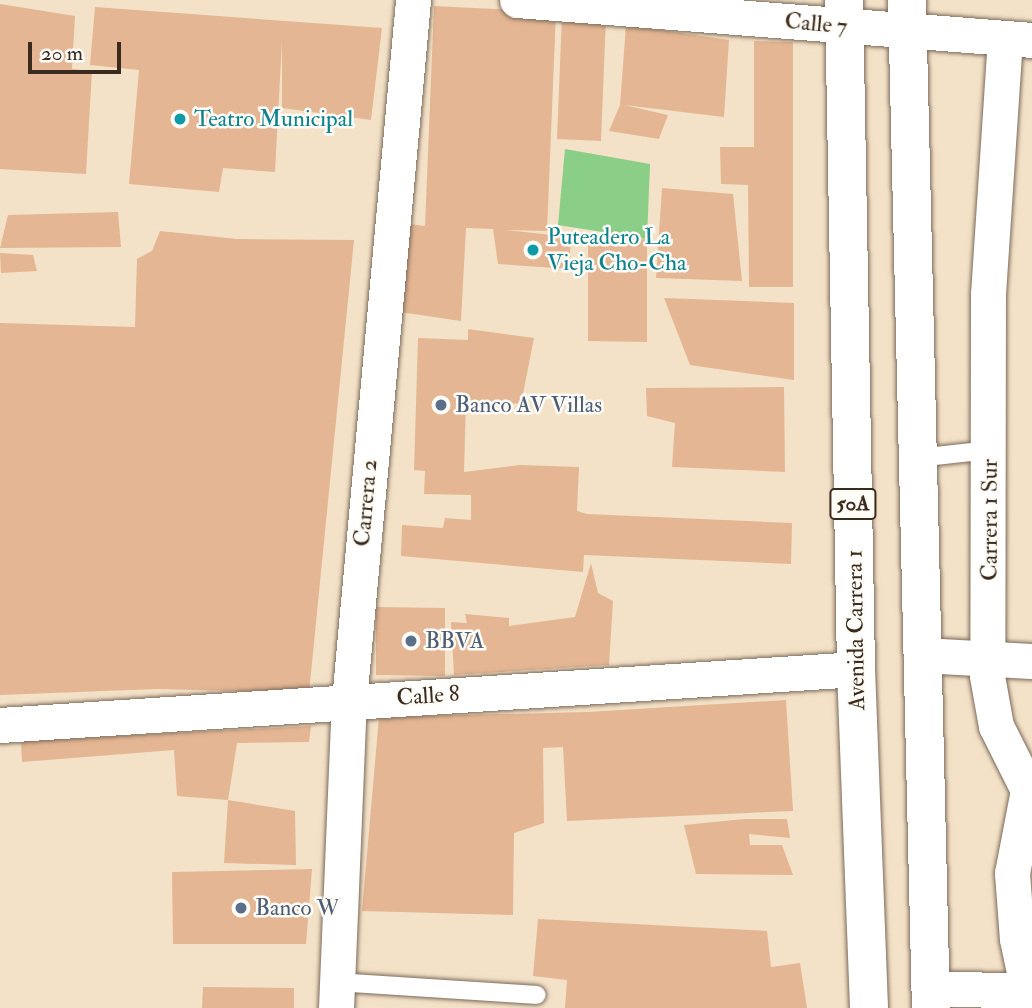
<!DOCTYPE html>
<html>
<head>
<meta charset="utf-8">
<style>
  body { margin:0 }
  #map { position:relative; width:1032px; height:1008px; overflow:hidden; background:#f4e2c8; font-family:"IM FELL Double Pica",serif }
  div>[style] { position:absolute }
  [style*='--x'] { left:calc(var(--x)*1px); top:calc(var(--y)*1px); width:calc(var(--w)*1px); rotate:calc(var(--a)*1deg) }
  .green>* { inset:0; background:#8bce87 }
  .building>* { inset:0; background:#e4b693 }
  .roads { filter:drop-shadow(0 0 2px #7c6a5a) drop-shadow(0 0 2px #7c6a5a) }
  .lane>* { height:18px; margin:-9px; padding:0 9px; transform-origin:9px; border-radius:9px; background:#fff }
  .street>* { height:35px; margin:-17.5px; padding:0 17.5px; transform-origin:17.5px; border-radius:17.5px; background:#fff }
  .primary>* { height:38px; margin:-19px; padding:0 19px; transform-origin:19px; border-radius:19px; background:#fff }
  .dots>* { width:19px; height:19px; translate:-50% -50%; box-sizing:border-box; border:4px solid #fdfcf7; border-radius:50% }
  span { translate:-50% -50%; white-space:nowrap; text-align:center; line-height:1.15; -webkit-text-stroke:5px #fdfcf7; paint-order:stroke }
  .shield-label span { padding:2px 5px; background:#fdfcf7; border:2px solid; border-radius:5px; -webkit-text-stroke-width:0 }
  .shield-label { font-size:21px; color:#3b2a1e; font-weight:700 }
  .street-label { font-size:23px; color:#3b2a1e }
  .culture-label { font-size:23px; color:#0d838f }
  .left { translate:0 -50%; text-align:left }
  .service-label { font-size:23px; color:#4e5e75 }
  .scale { position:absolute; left:28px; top:42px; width:93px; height:32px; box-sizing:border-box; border:4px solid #3b2a1e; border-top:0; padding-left:9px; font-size:21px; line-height:24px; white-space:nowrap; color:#3b2a1e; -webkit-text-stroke:5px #fdfcf7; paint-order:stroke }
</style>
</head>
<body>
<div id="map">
  <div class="green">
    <i style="clip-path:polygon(565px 149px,650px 164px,647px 239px,558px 225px)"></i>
  </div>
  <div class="building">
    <i style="clip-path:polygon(0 4px,75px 16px,72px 69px,92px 71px,86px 174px,0 169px)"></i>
    <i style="clip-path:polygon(434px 6px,556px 12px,547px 231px,506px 230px,571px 237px,569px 269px,498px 264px,493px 229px,466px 228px,461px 321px,400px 312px,410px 224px,425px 226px)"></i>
    <i style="clip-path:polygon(95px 7px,382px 28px,371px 120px,282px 108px,282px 41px,275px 172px,223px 168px,219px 192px,129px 184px,139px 70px,90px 65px)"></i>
    <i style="clip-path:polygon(562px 15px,606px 17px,601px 141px,557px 139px)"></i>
    <i style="clip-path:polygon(626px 25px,729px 40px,724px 117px,624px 105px,668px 115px,659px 139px,609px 131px,620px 105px)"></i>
    <i style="clip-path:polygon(754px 41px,793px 42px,793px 287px,749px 287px,748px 185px,721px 184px,720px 147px,754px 147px)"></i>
    <i style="clip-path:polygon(662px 188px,733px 194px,742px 281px,656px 278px)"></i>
    <i style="clip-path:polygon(118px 212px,121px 247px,0 248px,8px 215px)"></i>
    <i style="clip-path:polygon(160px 231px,237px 239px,354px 240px,309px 693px,157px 689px,0 695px,0 323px,135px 327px,137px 259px,152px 251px)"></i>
    <i style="clip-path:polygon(588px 238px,647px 239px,647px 342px,588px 341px)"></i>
    <i style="clip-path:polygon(0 253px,33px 255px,37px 271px,1px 273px)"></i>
    <i style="clip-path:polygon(664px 298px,794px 303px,794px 380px,690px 365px)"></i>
    <i style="clip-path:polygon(468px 329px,534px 338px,521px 404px,466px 400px,464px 472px,520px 465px,579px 467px,577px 511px,587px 514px,792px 523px,791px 564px,584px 555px,583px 572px,401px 556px,402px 525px,443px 528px,445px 518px,471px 520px,471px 495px,424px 494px,425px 471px,414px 470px,418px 338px,468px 340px)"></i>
    <i style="clip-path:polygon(784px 387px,785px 472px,672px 467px,675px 423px,647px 416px,646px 388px)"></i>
    <i style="clip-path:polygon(591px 563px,598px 593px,613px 601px,609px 665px,454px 675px,451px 622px,467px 623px,465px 614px,509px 618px,509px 626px,575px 617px)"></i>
    <i style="clip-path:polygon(376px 607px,445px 608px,445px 676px,376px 675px)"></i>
    <i style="clip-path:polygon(786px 700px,793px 811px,567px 821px,563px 747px,543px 748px,544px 823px,514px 833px,513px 915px,362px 911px,379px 717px,588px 712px)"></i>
    <i style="clip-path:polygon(311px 726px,309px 742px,237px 743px,228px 800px,177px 796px,174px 750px,22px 762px,21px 741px)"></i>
    <i style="clip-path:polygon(228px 800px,295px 811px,296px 865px,224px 863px)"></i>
    <i style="clip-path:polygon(744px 819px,787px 819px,790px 838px,749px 834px,750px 845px,782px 845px,793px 875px,696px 874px,684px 825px)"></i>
    <i style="clip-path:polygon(312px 869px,306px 944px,173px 944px,172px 872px)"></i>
    <i style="clip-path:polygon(538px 919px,767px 931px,771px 967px,800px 963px,807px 1008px,565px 1008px,567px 980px,533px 976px)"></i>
    <i style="clip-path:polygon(203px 987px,294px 988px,294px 1008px,202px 1008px)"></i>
  </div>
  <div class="roads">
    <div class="lane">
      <i style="--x:917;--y:458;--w:72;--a:-6.3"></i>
      <i style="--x:337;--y:982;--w:200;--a:3.7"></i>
    </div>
    <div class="street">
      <i style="--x:517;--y:0;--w:517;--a:4.44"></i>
      <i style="--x:1005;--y:38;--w:257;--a:93.8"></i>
      <i style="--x:988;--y:294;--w:382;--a:90.1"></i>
      <i style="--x:987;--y:676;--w:51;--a:79.8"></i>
      <i style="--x:996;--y:726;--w:72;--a:63.4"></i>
      <i style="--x:1028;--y:790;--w:85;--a:100.9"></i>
      <i style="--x:1012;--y:873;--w:66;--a:85.7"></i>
      <i style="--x:1017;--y:939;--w:53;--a:78.1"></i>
      <i style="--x:921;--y:655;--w:111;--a:3.1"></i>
      <i style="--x:0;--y:725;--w:858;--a:-3.74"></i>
      <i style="--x:930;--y:988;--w:102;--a:1.7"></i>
      <i style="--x:336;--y:1008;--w:307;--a:-87.6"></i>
      <i style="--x:349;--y:701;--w:704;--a:-84.78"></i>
    </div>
    <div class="primary">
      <i style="--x:844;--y:0;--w:669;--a:88.97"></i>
      <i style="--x:856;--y:669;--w:339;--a:87.8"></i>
      <i style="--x:907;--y:0;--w:1008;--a:88.64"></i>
    </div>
  </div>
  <div class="dots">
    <i style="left:180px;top:119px;background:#0f9aa8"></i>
    <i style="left:533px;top:250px;background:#0f9aa8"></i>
    <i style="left:441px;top:405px;background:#5c6f8a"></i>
    <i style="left:411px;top:641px;background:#5c6f8a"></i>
    <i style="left:241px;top:908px;background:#5c6f8a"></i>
  </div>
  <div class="shield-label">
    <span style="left:853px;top:504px">50A</span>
  </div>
  <div class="street-label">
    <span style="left:816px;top:24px;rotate:5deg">Calle 7</span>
    <span style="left:366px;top:503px;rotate:-85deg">Carrera 2</span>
    <span style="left:990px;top:520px;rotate:-90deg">Carrera 1 Sur</span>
    <span style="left:856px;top:630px;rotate:-91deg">Avenida Carrera 1</span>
    <span style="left:428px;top:696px;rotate:-4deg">Calle 8</span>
  </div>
  <div class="culture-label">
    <span class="left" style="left:194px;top:119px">Teatro Municipal</span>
    <span class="left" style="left:547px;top:250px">Puteadero La<br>Vieja Cho-Cha</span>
  </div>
  <div class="service-label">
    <span class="left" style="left:455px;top:405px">Banco AV Villas</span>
    <span class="left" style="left:425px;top:641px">BBVA</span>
    <span class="left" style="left:255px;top:908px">Banco W</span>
  </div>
  <div class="scale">20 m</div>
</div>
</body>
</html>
